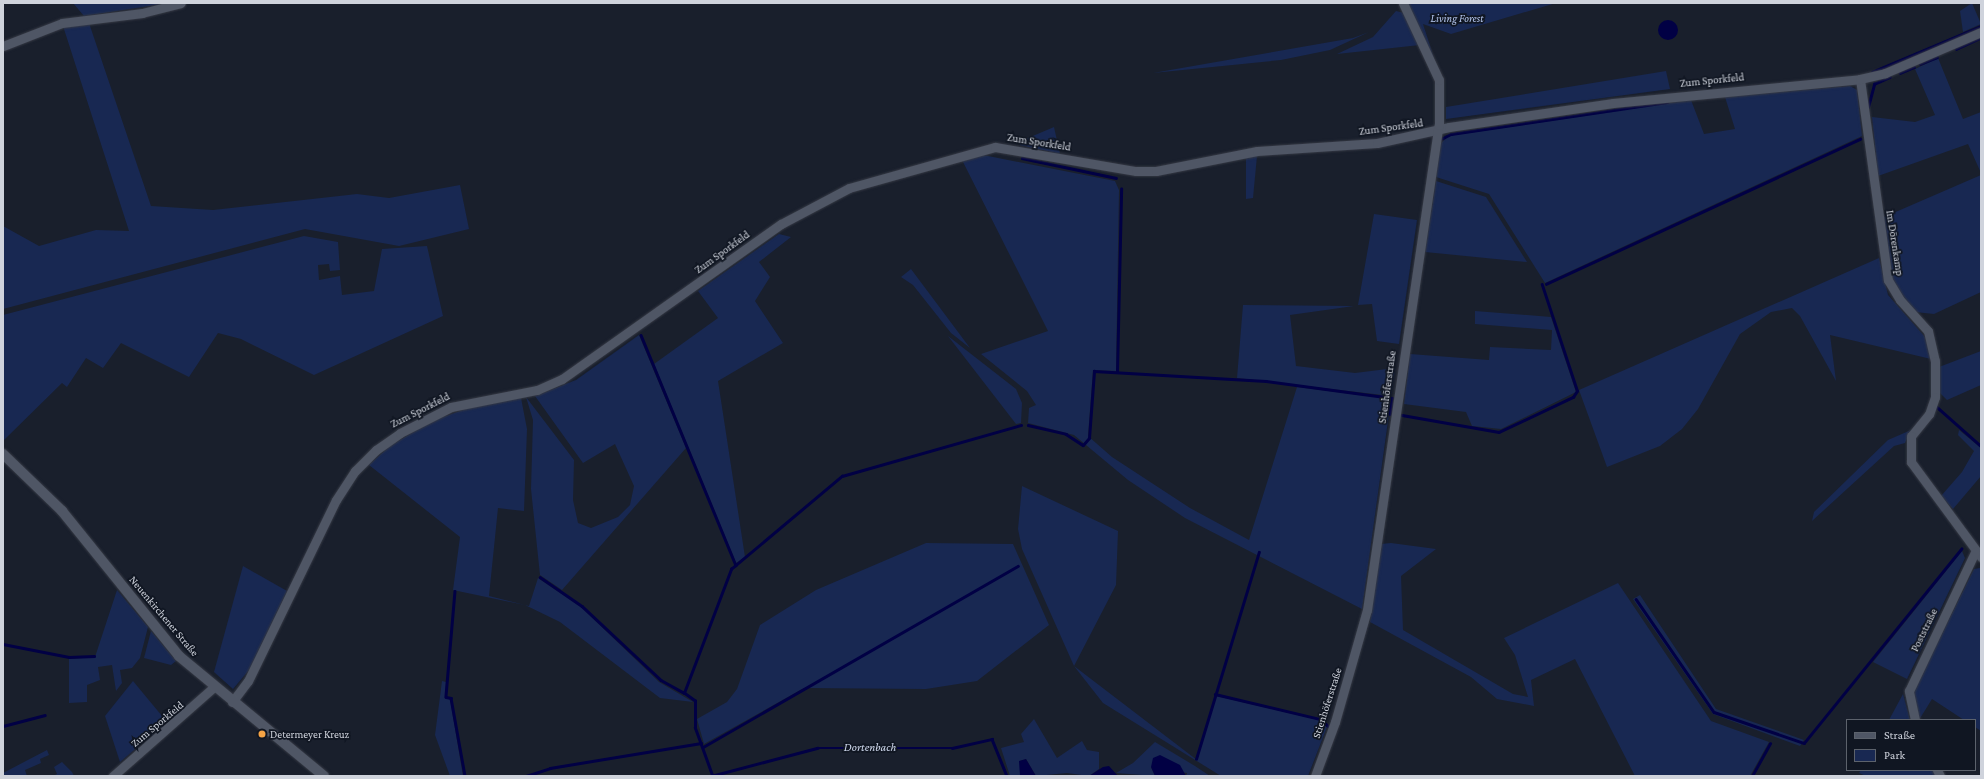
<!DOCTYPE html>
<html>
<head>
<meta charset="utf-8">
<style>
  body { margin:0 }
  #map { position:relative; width:1984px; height:779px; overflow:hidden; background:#191f2c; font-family:"Crimson Pro",serif }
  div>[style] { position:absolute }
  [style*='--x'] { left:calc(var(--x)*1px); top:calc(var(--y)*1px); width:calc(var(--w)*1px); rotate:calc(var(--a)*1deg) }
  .green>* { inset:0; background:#182852 }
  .water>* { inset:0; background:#010044 }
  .round { border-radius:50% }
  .stream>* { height:2.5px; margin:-1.25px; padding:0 1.25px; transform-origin:1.25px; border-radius:1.25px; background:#010044 }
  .roads { filter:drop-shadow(0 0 1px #353944) drop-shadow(0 0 1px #353944) }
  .street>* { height:9px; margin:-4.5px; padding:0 4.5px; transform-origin:4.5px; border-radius:4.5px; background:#4f5665 }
  .secondary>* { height:10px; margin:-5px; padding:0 5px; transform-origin:5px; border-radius:5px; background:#4f5665 }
  .dots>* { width:11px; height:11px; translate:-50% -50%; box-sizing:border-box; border:2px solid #101622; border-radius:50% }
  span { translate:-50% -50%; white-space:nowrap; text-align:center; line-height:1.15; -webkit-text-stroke:3.5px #101622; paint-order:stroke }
  .park-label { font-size:11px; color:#b6c8f0; font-style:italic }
  .street-label { font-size:11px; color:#cfd3dc }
  .poi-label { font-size:11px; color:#cfd3dc }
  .left { translate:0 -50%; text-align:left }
  .water-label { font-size:12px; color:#cfd8ed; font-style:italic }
  .frame { position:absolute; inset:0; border:4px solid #cfd3dc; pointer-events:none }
  .legend { position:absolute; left:1846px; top:719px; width:130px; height:52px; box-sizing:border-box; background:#101622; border:1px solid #5c626c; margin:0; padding:5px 7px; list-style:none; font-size:12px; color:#cfd3dc }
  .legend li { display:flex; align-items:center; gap:8px; height:20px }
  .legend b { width:20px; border:1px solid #5c626c }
</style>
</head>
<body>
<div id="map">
  <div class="green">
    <i style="clip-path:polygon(73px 3px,169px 3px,84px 16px)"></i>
    <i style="clip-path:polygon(1556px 3px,1451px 34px,1423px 24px,1435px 61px,1408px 4px)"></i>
    <i style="clip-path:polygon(1972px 3px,1981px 24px,1963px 32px,1960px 11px)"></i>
    <i style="clip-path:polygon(1396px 11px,1404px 13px,1420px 45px,1337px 54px,1373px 37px)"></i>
    <i style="clip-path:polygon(89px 23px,151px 206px,213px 210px,357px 194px,389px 198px,460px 185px,469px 229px,399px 246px,305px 229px,3px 309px,3px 226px,39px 246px,96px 230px,129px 231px,63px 26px)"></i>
    <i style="clip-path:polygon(1369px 32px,1330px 50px,1281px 60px,1153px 73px,1353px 38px)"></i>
    <i style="clip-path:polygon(1938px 58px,1963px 119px,1981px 112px,1981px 173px,1968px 144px,1878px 176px,1872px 117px,1915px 122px,1935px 115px,1915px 69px)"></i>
    <i style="clip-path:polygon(1666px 71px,1670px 89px,1446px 119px,1446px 107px)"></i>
    <i style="clip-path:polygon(1850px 86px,1857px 90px,1862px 136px,1545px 283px,1489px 194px,1436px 177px,1441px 143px,1450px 135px,1691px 100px,1704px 134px,1735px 129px,1725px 97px)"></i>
    <i style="clip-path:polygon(1054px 127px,1060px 154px,1020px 145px,1021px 141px)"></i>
    <i style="clip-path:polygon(983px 155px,1115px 181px,1119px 190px,1116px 371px,1093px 370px,1088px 436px,1112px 457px,1190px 508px,1249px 540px,1297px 387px,1391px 399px,1362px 609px,1185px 518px,1128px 480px,1074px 435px,1028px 423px,1029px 408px,1036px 405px,1027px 391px,981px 354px,1048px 331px,962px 160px)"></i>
    <i style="clip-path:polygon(1257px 156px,1253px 198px,1246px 199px,1246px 157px)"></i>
    <i style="clip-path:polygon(1981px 175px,1981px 292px,1934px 314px,1915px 312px,1892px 282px,1884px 217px)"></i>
    <i style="clip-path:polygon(1436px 181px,1486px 197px,1527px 262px,1425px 252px)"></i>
    <i style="clip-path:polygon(1374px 214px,1417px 220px,1399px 344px,1377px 341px,1372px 304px,1358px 305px)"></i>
    <i style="clip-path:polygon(779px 234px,791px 237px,759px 262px,770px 277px,755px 301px,783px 343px,718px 381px,745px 557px,736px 563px,654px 364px,718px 318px,698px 291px)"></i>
    <i style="clip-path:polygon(304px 236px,338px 242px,340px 270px,330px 271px,329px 264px,318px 265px,319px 280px,340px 276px,342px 295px,374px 291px,382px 249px,427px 246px,443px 316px,314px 375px,241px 339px,218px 333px,189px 377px,121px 343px,103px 368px,86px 358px,67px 387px,62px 383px,3px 441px,3px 315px)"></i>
    <i style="clip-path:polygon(1879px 258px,1888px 295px,1925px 337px,1931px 359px,1830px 335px,1836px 381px,1800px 316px,1792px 308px,1771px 312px,1740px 334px,1698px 409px,1682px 429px,1660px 446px,1607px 467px,1579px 390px)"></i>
    <i style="clip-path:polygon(911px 269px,970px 348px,951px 333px,913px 285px,901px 277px)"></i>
    <i style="clip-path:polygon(1243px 305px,1354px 306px,1290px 315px,1296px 366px,1355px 373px,1395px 368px,1391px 396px,1237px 378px)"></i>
    <i style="clip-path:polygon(1475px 311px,1551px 317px,1576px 392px,1501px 429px,1472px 426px,1466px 412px,1404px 404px,1410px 354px,1489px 360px,1490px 347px,1551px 350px,1552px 330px,1475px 324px)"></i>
    <i style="clip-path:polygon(639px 335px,686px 448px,562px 590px,540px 575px,531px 489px,533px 420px,526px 397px,574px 460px,573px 500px,578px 523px,591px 528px,618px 517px,630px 505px,634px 486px,615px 444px,583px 463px,535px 396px,576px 380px)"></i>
    <i style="clip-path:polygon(948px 336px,1016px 389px,1022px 403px,1021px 423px,1016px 424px)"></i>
    <i style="clip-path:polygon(1981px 351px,1981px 385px,1947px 400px,1938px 391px,1939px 367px)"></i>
    <i style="clip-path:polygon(521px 398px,527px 429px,524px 511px,498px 508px,489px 596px,529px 606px,538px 578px,581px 607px,659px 682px,693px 702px,660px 698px,560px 622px,525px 605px,453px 590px,460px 537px,369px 465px,390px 446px,432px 421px,477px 405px)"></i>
    <i style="clip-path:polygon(1911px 430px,1905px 443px,1894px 446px,1812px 521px,1814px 512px,1888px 440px)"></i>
    <i style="clip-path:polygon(1959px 430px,1981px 448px,1981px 476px,1953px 509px,1941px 496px,1962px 472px,1974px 451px,1958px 435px)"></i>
    <i style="clip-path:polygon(1022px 486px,1118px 531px,1116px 585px,1074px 666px,1197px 760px,1216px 696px,1319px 720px,1327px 727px,1308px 776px,1221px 776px,1103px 703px,1074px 666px,1022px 549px,1018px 529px)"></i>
    <i style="clip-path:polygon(926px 543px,1013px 544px,1049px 625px,977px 681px,926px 689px,804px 688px,704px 744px,697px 719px,727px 702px,737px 689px,760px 625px,816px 590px)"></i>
    <i style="clip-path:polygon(1391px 543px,1436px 549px,1401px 576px,1403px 630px,1513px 694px,1528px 697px,1515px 655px,1504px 638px,1618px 583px,1711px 721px,1769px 742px,1750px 776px,1635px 776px,1575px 659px,1531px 680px,1534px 706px,1497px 699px,1471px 677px,1370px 622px,1381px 544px)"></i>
    <i style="clip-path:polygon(1962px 551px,1965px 558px,1907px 679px,1873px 662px)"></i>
    <i style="clip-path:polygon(243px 566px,287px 591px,249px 670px,233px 689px,214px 672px)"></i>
    <i style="clip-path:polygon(1980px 568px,1981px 731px,1975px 727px,1975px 720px,1964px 720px,1932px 699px,1919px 720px,1912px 697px,1915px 688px,1974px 569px)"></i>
    <i style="clip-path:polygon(117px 590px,148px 627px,140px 658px,132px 668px,120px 670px,122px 683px,116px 691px,112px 665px,98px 667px,100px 680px,87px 685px,87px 702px,69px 703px,69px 659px,95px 657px)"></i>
    <i style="clip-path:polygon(1640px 595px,1716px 709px,1804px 740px,1800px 746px,1713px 714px,1633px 599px)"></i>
    <i style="clip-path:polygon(151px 631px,176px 661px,171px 665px,144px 658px)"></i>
    <i style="clip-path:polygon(133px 681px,167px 722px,120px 762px,105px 716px)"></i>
    <i style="clip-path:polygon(442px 681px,446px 682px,445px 698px,450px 699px,463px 776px,450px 776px,435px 735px)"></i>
    <i style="clip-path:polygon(1903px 694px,1910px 720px,1889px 720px)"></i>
    <i style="clip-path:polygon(1034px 719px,1057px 758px,1082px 741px,1087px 750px,1099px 752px,1099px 769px,1089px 776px,1067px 773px,1036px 776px,1026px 759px,1020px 761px,1020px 776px,1010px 776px,1001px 748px,1024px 742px,1021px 734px)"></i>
    <i style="clip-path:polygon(1155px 742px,1195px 766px,1210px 776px,1186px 776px,1187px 773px,1151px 767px,1155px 776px,1116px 773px,1133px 763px)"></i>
    <i style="clip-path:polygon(47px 750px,49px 755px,40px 759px,41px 763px,25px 770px,27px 776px,3px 776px,3px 773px)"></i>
    <i style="clip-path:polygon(62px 762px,72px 772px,74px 776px,53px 776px,57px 774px,54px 767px)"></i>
    <i style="clip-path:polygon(1861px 770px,1933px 770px,1936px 776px,1866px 776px,1859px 773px)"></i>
  </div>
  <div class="water">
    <i class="round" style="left:1658px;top:20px;width:20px;height:20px"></i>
    <i style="clip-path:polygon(1160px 755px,1180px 765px,1186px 776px,1155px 776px,1151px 767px,1153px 758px)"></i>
    <i style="clip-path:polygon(1026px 759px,1036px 776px,1020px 776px,1019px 761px)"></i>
    <i style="clip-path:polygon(1109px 766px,1118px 776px,1089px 776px,1103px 767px)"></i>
  </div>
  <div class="stream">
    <i style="--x:1956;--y:49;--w:26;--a:-25"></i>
    <i style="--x:1920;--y:64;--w:18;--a:-22"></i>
    <i style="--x:1872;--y:72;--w:118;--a:-22.9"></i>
    <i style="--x:1900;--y:73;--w:15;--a:-23"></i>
    <i style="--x:1868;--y:107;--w:24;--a:-75"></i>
    <i style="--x:1874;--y:84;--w:17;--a:-24"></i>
    <i style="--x:1441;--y:139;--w:11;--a:-27"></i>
    <i style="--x:1451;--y:134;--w:218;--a:-8.4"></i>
    <i style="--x:1022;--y:158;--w:96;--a:12"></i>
    <i style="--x:1546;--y:284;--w:346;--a:-24.8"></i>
    <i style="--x:641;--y:335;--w:249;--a:67.6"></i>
    <i style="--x:1117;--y:372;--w:183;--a:-88.7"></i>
    <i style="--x:1937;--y:407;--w:59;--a:41.6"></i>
    <i style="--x:1402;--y:415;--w:98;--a:9.9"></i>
    <i style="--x:1499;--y:432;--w:82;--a:-25.3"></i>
    <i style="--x:1573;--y:397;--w:7;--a:-56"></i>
    <i style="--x:1577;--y:391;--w:112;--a:-108.3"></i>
    <i style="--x:1028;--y:425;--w:39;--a:13"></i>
    <i style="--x:1066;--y:434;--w:20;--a:33"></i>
    <i style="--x:1083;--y:445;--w:9;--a:-49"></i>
    <i style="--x:1089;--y:438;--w:67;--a:-85.7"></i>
    <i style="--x:1094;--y:371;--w:172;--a:3.3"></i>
    <i style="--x:1266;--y:381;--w:127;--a:7.7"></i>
    <i style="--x:1392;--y:398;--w:16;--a:97"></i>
    <i style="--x:540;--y:577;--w:51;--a:34.6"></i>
    <i style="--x:582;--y:606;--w:108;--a:43.1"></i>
    <i style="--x:661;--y:680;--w:26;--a:29"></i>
    <i style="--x:455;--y:591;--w:106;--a:94.9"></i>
    <i style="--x:446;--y:697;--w:5;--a:11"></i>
    <i style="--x:451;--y:698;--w:79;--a:79.8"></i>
    <i style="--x:1636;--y:599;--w:137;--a:55.4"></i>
    <i style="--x:1714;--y:712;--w:95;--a:19"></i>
    <i style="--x:1804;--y:743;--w:250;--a:-51"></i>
    <i style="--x:3;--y:644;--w:67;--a:11.1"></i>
    <i style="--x:69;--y:657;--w:25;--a:-2"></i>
    <i style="--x:1215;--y:694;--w:108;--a:13.4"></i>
    <i style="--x:1320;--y:719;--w:11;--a:41"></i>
    <i style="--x:3;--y:726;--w:43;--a:-14.7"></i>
    <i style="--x:703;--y:747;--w:363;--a:-29.9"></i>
    <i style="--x:1196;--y:759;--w:216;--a:-73.1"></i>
    <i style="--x:712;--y:775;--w:50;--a:-109.9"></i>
    <i style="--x:695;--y:728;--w:27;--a:-90"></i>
    <i style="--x:695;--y:701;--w:14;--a:-144"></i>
    <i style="--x:684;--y:693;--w:133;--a:-69.2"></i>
    <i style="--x:731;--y:569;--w:145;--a:-40"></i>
    <i style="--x:842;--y:476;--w:186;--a:-15.9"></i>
    <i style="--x:526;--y:776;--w:25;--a:-18"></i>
    <i style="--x:550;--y:768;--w:153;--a:-9.4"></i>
    <i style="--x:711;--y:776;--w:110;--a:-14.8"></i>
    <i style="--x:817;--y:748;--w:135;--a:0"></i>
    <i style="--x:952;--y:748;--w:41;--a:-12.7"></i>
    <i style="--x:992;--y:739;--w:40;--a:68"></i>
    <i style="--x:1752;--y:776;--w:37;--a:-61"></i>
  </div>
  <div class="roads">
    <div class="street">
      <i style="--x:3;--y:46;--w:63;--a:-21.3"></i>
      <i style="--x:62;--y:23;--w:81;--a:-7.1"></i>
      <i style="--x:142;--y:13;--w:40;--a:-14.4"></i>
      <i style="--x:1860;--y:79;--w:203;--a:82.1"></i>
      <i style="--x:1888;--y:280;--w:23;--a:59"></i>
      <i style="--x:1900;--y:300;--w:42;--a:47.9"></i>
      <i style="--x:1928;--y:331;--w:31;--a:77"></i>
      <i style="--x:1935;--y:361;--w:36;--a:90"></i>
      <i style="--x:1935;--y:397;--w:18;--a:109"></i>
      <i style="--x:1929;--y:414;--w:28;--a:129"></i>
      <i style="--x:1911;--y:436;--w:26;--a:90"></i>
      <i style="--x:1911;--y:462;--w:118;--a:53.6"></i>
      <i style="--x:232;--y:702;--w:26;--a:-53"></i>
      <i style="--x:248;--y:681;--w:201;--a:-64.1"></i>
      <i style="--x:336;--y:500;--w:35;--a:-57"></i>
      <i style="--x:355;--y:471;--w:30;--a:-45"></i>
      <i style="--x:376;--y:450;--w:29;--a:-35"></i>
      <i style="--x:400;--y:433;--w:57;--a:-27"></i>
      <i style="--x:451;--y:407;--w:88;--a:-11.2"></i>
      <i style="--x:537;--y:390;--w:27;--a:-24"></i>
      <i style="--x:562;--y:379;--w:268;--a:-35.3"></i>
      <i style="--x:781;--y:224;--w:77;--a:-27.9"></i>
      <i style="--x:849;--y:188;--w:152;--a:-15.7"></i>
      <i style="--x:995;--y:147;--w:143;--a:9.7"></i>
      <i style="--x:1136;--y:171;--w:20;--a:0"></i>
      <i style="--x:1156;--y:171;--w:103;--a:-11.2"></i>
      <i style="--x:1257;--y:151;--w:120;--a:-3.8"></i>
      <i style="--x:1377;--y:143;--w:74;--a:-12.5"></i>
      <i style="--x:1449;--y:127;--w:166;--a:-8.3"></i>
      <i style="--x:1613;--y:103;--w:248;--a:-5.5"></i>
      <i style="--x:1860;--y:79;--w:26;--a:-13"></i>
      <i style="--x:1885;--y:73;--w:104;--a:-23.1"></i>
      <i style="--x:1915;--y:720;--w:30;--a:-102"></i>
      <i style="--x:1909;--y:691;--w:154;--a:-64.6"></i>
      <i style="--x:1937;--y:770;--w:7;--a:63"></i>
      <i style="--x:113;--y:776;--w:135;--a:-41.4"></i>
      <i style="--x:1315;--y:776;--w:58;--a:-69.7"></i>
      <i style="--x:1335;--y:722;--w:116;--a:-74.1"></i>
      <i style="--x:1367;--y:610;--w:490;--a:-81.6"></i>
      <i style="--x:1439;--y:125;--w:45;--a:-90"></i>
      <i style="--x:1439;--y:80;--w:85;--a:-115.1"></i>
    </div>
    <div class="secondary">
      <i style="--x:3;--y:454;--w:82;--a:44"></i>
      <i style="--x:62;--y:511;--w:186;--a:51.1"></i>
      <i style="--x:179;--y:656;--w:188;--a:39.6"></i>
    </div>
  </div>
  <div class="dots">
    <i style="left:262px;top:734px;background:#f5a345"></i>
  </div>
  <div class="park-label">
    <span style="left:1457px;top:18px">Living Forest</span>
  </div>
  <div class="street-label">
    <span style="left:1712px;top:80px;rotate:-6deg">Zum Sporkfeld</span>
    <span style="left:1391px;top:127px;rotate:-8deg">Zum Sporkfeld</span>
    <span style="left:1039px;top:142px;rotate:9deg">Zum Sporkfeld</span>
    <span style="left:1895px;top:243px;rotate:81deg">Im Dörenkamp</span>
    <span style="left:722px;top:252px;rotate:-36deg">Zum Sporkfeld</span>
    <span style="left:1387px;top:387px;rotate:-82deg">Stienhöferstraße</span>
    <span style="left:420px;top:410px;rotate:-27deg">Zum Sporkfeld</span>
    <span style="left:164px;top:616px;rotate:50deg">Neuenkirchener Straße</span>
    <span style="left:1924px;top:630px;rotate:-64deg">Poststraße</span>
    <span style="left:1327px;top:703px;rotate:-72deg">Stienhöferstraße</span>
    <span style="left:157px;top:724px;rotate:-40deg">Zum Sporkfeld</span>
  </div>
  <div class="poi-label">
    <span class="left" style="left:270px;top:734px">Determeyer Kreuz</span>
  </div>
  <div class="water-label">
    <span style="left:870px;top:748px">Dortenbach</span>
  </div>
  <div class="frame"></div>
  <ul class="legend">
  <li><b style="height:5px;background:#4f5665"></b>Straße</li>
  <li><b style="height:11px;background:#182852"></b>Park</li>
  </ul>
</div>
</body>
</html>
